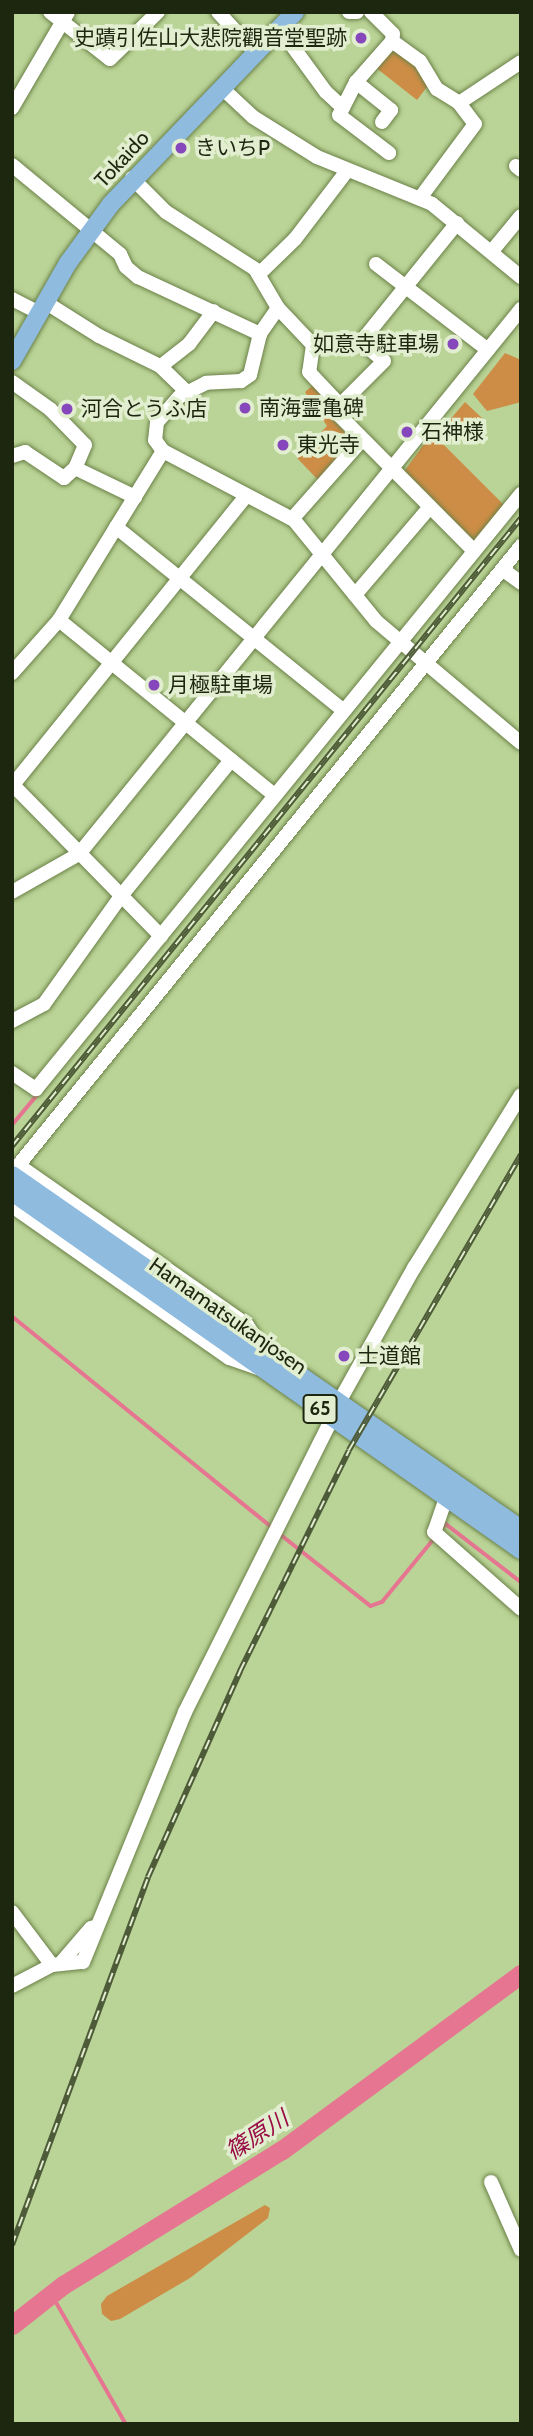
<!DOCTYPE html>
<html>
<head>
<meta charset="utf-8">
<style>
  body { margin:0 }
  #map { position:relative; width:533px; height:2436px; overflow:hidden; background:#bad396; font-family:Cabin,"Noto Sans JP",sans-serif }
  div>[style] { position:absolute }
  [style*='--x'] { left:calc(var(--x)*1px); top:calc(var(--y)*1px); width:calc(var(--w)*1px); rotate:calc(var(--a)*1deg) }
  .green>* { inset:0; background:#cd8d46 }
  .stream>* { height:3.5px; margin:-1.75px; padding:0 1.75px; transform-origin:1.75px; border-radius:1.75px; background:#e57590 }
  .river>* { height:19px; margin:-9.5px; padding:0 9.5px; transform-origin:9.5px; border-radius:9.5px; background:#e57590 }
  .roads { filter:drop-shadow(0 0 2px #6b8148) drop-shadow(0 0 2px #6b8148) }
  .minor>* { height:14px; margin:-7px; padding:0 7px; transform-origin:7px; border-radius:7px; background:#fff }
  .major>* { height:18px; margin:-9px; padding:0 9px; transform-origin:9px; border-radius:9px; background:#8fbbdf }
  .rail>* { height:6px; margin-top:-3px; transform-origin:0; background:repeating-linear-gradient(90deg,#e2eed0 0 10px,#4e5b38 0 20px); box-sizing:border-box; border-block:2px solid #4e5b38 }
  .dots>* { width:19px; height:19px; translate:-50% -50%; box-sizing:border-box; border:4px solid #e2eed0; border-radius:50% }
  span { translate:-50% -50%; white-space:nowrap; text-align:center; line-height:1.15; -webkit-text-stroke:7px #e2eed0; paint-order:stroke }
  .shield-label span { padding:2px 5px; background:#e2eed0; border:2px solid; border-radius:5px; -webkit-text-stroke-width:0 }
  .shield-label { font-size:19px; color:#1d260e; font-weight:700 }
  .poi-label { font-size:21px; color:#1d260e }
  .right { translate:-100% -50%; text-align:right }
  .left { translate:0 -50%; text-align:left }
  .street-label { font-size:21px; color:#1d260e }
  .water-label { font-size:23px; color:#990c45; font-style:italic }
  .frame { position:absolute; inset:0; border:14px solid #1d260e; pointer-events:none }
</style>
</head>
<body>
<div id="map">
  <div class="green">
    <i style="clip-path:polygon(391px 48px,407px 56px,430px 83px,417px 100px,375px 67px)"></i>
    <i style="clip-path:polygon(505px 353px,521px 360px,521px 402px,487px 411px,473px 394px)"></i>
    <i style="clip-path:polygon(313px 385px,332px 407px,332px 419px,354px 442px,321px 483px,297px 458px,327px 426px,305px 392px)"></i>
    <i style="clip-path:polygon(465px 402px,483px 419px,483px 431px,475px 436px,444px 438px,443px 428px)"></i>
    <i style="clip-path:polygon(432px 433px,504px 505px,474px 542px,403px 473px)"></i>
    <i style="clip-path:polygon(265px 2205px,270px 2208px,268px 2218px,190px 2278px,120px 2319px,111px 2321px,102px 2314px,101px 2304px,107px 2296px)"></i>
  </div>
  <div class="stream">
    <i style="--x:12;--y:1125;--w:39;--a:-50"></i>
    <i style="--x:12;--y:1316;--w:335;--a:39.1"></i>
    <i style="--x:443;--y:1527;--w:4;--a:-45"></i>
    <i style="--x:446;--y:1524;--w:95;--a:37.7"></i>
    <i style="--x:280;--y:1534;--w:116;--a:38.4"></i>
    <i style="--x:371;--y:1606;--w:12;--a:-20"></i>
    <i style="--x:382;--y:1602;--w:80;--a:-50.6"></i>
    <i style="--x:51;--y:2293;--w:151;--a:60.2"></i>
  </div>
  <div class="river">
    <i style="--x:12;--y:2325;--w:65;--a:-38.1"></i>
    <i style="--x:63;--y:2285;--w:257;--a:-31.7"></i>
    <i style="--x:282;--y:2150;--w:297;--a:-36.4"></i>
  </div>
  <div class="roads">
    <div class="minor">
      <i style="--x:50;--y:12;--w:76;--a:38.1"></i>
      <i style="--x:110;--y:59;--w:67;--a:-44.4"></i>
      <i style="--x:218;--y:12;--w:56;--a:47.2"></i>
      <i style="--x:349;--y:12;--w:8;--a:0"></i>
      <i style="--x:371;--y:12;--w:31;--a:45"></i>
      <i style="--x:393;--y:34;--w:7;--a:98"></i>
      <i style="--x:392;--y:41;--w:55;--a:131.3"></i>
      <i style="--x:356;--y:82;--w:37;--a:117"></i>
      <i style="--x:339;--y:115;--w:63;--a:37.2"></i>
      <i style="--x:280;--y:29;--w:78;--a:53.9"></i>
      <i style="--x:326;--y:92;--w:23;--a:43"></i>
      <i style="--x:392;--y:41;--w:34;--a:36"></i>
      <i style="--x:420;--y:61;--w:33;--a:59"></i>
      <i style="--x:437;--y:89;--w:26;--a:32"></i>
      <i style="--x:459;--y:103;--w:26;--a:53"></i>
      <i style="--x:475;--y:124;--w:92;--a:126.6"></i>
      <i style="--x:356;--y:82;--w:45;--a:38.7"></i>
      <i style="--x:391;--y:110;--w:15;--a:127"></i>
      <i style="--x:222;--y:88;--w:42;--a:43.1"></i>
      <i style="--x:253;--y:117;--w:75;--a:32"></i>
      <i style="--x:317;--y:157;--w:124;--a:22.2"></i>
      <i style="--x:432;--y:204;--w:115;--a:39.4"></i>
      <i style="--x:459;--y:103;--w:74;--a:-33.5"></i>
      <i style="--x:12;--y:108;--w:111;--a:-59.7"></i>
      <i style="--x:12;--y:165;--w:140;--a:39.5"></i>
      <i style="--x:120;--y:254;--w:14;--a:65"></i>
      <i style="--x:126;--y:267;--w:16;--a:40"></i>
      <i style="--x:138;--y:277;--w:135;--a:25"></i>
      <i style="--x:516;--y:166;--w:6;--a:39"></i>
      <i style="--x:132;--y:178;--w:48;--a:45"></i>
      <i style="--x:166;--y:212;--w:106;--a:32.6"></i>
      <i style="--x:255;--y:269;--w:45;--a:59.5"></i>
      <i style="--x:278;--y:308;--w:51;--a:46.6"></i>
      <i style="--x:313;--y:345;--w:27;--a:98"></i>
      <i style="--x:309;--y:372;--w:45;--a:46.8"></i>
      <i style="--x:457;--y:223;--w:146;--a:128.9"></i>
      <i style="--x:365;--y:337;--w:9;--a:84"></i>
      <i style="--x:366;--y:346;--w:23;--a:40"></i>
      <i style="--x:384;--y:361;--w:62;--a:135"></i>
      <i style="--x:340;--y:405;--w:11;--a:90"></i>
      <i style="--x:340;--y:416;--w:190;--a:45.2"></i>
      <i style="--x:492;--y:251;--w:45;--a:-50.4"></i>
      <i style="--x:376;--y:264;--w:141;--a:37.5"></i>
      <i style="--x:259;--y:274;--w:50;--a:-44.2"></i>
      <i style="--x:295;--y:239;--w:84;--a:-52.7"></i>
      <i style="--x:12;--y:299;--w:30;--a:27"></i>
      <i style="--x:45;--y:302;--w:64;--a:32.2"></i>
      <i style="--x:99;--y:336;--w:68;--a:26.2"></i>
      <i style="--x:160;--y:366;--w:37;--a:44"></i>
      <i style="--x:278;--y:308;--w:32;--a:125"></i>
      <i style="--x:260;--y:334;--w:42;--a:103.7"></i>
      <i style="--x:250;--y:375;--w:11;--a:146"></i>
      <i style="--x:241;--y:381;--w:35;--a:177"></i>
      <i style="--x:206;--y:383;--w:30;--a:153"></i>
      <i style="--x:179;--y:397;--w:33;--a:131"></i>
      <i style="--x:157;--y:422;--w:18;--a:96"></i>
      <i style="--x:155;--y:440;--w:14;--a:54"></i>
      <i style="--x:163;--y:451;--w:148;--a:27.8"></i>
      <i style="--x:294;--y:520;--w:130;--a:50.9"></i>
      <i style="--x:376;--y:621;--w:189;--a:40.1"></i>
      <i style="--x:161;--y:366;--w:36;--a:-38"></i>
      <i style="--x:189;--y:344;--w:41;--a:-52.9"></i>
      <i style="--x:12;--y:382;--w:47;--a:35.4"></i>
      <i style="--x:50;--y:409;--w:50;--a:45.8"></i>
      <i style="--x:85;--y:445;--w:25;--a:113"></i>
      <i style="--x:12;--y:456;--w:14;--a:-17"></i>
      <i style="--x:25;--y:452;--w:47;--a:33.7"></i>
      <i style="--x:64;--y:478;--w:15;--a:-42"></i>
      <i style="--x:75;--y:468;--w:67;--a:25.8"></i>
      <i style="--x:292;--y:519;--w:106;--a:-48.5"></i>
      <i style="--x:116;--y:527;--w:292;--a:38.9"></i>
      <i style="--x:502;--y:569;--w:24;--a:36"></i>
      <i style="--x:355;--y:595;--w:114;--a:-49.6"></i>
      <i style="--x:59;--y:620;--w:277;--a:39.1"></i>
      <i style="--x:12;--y:673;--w:71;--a:-48.4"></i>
      <i style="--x:59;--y:620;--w:198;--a:-58.4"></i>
      <i style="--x:12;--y:784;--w:213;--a:45.6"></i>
      <i style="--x:12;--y:786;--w:371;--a:-51.1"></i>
      <i style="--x:12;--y:892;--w:77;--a:-29.6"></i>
      <i style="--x:79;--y:854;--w:702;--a:-50.96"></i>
      <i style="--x:12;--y:1021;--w:36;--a:-28"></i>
      <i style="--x:44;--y:1004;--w:133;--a:-54.5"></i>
      <i style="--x:121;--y:896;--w:175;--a:-51"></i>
      <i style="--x:12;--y:1073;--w:29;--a:34"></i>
      <i style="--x:36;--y:1089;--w:768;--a:-50.82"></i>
      <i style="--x:18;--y:1165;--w:279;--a:34.9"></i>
      <i style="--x:247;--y:1325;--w:30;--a:57"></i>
      <i style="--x:12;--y:1173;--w:808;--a:-50.93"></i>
      <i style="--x:12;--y:1206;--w:265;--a:35"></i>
      <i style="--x:229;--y:1358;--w:34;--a:19"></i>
      <i style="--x:339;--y:1402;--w:154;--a:-60.8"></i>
      <i style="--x:414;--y:1268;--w:203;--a:-58.3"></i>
      <i style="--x:446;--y:1498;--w:36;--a:109"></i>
      <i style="--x:434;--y:1532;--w:116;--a:41.5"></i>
      <i style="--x:12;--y:1912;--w:66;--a:53"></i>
      <i style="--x:60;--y:1964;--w:48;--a:-49.3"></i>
      <i style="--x:12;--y:1986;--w:45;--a:-27.7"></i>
      <i style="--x:52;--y:1965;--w:31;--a:-6"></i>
      <i style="--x:83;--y:1962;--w:270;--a:-67.8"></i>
      <i style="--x:185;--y:1712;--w:329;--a:-63.4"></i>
      <i style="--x:491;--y:2182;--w:74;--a:66.2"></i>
    </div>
    <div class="major">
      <i style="--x:12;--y:361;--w:113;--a:-60.3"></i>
      <i style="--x:68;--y:263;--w:73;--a:-53.9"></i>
      <i style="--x:111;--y:204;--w:266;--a:-46.2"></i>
      <i style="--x:12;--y:1175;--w:620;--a:34.82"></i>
      <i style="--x:12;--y:1192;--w:622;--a:35.12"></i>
    </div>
  </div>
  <div class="rail">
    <i style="--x:12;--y:1146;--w:808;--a:-50.97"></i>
    <i style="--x:12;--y:2245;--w:392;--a:-69.7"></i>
    <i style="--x:148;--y:1877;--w:226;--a:-65.9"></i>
    <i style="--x:240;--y:1671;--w:246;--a:-63.7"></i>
    <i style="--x:349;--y:1450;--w:342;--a:-59.8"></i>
  </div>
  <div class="dots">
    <i style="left:361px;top:38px;background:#8647bc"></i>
    <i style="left:181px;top:148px;background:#8647bc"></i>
    <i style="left:453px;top:344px;background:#8647bc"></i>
    <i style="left:245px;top:408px;background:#8647bc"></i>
    <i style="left:67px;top:409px;background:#8647bc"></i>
    <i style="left:407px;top:432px;background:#8647bc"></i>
    <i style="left:283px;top:445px;background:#8647bc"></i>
    <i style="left:154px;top:685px;background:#8647bc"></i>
    <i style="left:344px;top:1356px;background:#8647bc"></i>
  </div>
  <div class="shield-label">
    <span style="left:320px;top:1409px">65</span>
  </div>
  <div class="poi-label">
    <span class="right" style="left:347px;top:38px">史蹟引佐山大悲院觀音堂聖跡</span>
    <span class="left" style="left:195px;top:148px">きいちP</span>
    <span class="right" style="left:439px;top:344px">如意寺駐車場</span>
    <span class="left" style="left:259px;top:408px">南海霊亀碑</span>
    <span class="left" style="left:81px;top:409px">河合とうふ店</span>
    <span class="left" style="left:421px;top:432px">石神様</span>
    <span class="left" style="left:297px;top:445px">東光寺</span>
    <span class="left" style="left:168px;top:685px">月極駐車場</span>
    <span class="left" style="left:358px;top:1356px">士道館</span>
  </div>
  <div class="street-label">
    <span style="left:122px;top:159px;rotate:-47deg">Tokaido</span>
    <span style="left:228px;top:1316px;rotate:35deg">Hamamatsukanjosen</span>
  </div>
  <div class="water-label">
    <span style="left:257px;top:2135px;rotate:-33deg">篠原川</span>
  </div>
  <div class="frame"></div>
</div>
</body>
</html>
